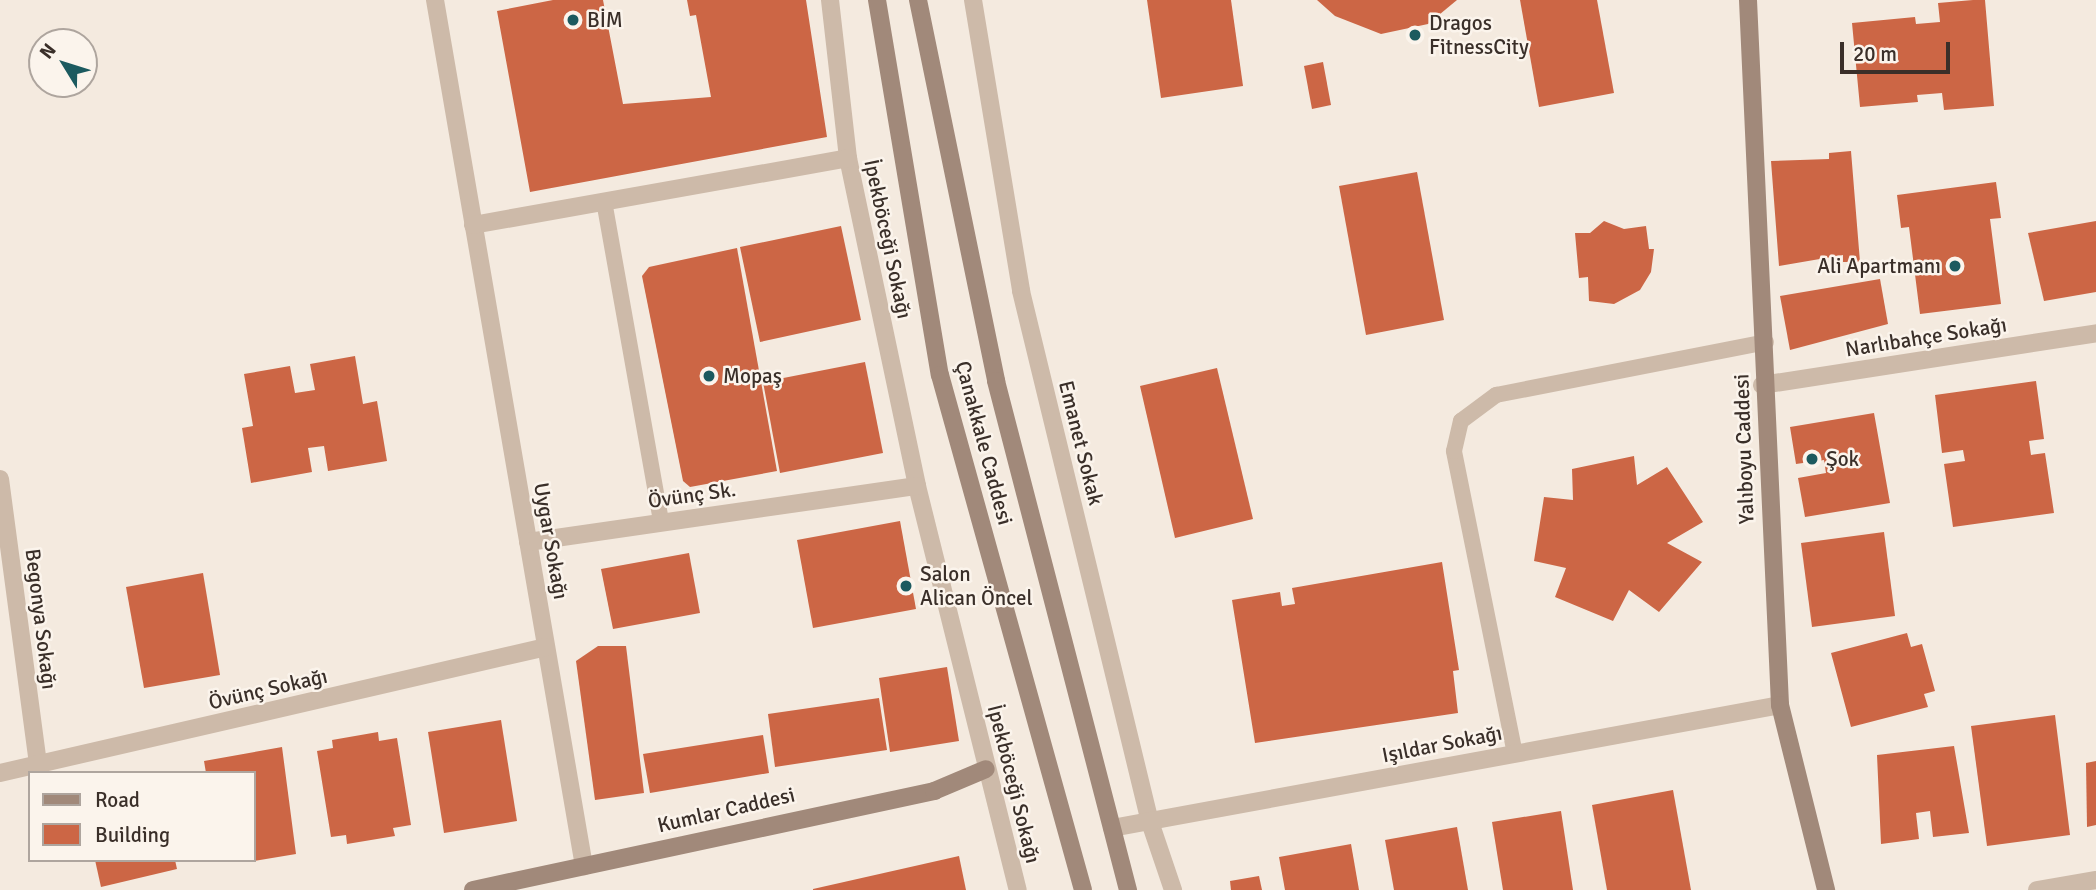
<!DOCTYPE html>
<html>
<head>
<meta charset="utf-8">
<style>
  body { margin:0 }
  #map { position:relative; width:2096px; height:890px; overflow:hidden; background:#f4eadf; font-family:Signika,sans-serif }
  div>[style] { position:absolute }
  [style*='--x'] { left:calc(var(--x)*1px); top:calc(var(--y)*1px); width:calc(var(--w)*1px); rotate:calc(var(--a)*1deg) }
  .building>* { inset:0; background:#cc6645 }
  .lane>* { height:16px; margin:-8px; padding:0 8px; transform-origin:8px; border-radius:8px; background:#cdbaa9 }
  .street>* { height:18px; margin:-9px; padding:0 9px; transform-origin:9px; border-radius:9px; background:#cdbaa9 }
  .secondary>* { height:18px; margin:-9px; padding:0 9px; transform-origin:9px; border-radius:9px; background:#a1897a }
  .dots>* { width:19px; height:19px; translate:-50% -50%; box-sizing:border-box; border:4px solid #fbf4ec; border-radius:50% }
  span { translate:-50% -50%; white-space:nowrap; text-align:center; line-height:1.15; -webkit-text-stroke:5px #fbf4ec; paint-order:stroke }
  .poi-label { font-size:21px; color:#3a2f29 }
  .left { translate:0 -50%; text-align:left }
  .right { translate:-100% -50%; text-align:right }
  .street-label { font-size:21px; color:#3a2f29 }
  .legend { position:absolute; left:28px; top:771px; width:228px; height:91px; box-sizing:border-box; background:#fbf4ec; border:2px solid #aea59e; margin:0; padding:9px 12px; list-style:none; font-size:21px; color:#3a2f29 }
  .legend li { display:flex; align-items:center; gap:14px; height:35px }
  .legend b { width:35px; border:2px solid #aea59e }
  .north { position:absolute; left:28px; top:28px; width:70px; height:70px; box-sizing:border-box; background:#fbf4ec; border:2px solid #aea59e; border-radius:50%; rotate:308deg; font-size:19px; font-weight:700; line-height:28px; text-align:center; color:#3a2f29 }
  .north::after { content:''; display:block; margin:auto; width:24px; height:32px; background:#1c5a5f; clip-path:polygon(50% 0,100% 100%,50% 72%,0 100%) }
  .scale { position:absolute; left:1840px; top:42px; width:110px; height:32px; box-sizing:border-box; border:4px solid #3a2f29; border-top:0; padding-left:9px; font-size:21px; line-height:24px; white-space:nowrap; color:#3a2f29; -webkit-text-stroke:5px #fbf4ec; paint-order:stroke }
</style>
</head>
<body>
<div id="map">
  <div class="building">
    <i style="clip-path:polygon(553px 0,603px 0,623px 104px,711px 97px,696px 15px,690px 16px,687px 0,806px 0,827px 137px,530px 192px,497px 11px)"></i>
    <i style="clip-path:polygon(1147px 0,1231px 0,1243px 86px,1161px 98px)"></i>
    <i style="clip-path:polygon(1317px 0,1457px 0,1428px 24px,1381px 34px,1335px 16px)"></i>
    <i style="clip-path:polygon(1520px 0,1597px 0,1614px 93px,1539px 107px)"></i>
    <i style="clip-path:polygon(1973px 0,1985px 0,1994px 106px,1944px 110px,1942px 93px,1917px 95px,1918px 102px,1860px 107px,1852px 23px,1915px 17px,1916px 24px,1940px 22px,1938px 3px)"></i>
    <i style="clip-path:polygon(1323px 62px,1331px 105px,1312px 109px,1304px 66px)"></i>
    <i style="clip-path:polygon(1851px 151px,1860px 262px,1843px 262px,1843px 255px,1779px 266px,1771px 161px,1829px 159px,1829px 153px)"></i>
    <i style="clip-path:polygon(1417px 172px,1444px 320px,1366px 335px,1339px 186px)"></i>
    <i style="clip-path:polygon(1996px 182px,2001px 218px,1990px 219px,2001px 304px,1920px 314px,1909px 227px,1901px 228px,1897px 195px)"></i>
    <i style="clip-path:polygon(1604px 221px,1624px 229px,1646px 226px,1649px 249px,1654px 249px,1651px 272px,1640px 290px,1614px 304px,1589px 301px,1588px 277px,1579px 278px,1575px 233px,1590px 233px)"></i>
    <i style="clip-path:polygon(2096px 221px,2096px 292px,2044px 301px,2028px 233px)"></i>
    <i style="clip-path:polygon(841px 226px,861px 320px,760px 342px,740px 247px)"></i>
    <i style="clip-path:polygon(737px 248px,777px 471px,690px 487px,683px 481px,642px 276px,649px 267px)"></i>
    <i style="clip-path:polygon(1880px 279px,1888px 324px,1790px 350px,1780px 296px)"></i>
    <i style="clip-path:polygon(355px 356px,363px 404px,377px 401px,387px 461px,328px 471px,324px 446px,308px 448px,312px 472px,251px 483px,242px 428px,253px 426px,244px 374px,290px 366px,295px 393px,315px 390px,310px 364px)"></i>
    <i style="clip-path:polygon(865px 362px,883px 453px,780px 473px,763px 382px)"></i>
    <i style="clip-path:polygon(1217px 368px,1253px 519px,1175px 538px,1140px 386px)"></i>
    <i style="clip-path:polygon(2036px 381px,2044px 439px,2029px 441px,2031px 455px,2045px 453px,2054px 513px,1953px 527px,1944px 464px,1965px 461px,1963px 450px,1942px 453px,1935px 395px)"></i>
    <i style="clip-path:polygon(1874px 413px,1890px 503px,1805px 517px,1798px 478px,1826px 473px,1824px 460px,1796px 464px,1790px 427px)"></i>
    <i style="clip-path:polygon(1634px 456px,1637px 485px,1667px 467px,1703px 522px,1667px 543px,1702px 562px,1659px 612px,1629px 590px,1613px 621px,1555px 597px,1566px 568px,1534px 561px,1544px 497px,1573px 500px,1572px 469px)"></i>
    <i style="clip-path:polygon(900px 521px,916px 609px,813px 628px,797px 540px)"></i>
    <i style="clip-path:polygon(1884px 532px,1895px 616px,1812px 627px,1801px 543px)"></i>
    <i style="clip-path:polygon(689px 553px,700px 613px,613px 629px,601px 569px)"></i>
    <i style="clip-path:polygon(1442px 562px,1459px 670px,1453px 671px,1458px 713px,1255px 743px,1232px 600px,1280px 592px,1282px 606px,1295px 604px,1292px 588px)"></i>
    <i style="clip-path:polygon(203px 573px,220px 675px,144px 688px,126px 587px)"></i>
    <i style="clip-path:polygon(1907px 633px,1911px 647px,1922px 644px,1935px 691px,1924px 694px,1928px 707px,1851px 727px,1831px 653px)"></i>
    <i style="clip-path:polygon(598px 646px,626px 646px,644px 793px,595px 800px,576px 661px)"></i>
    <i style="clip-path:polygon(947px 667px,959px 741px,890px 752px,879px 678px)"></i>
    <i style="clip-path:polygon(879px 698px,887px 750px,775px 767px,768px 714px)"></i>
    <i style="clip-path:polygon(2055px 715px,2070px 835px,1987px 846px,1971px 726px)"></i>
    <i style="clip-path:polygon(501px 720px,517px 821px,444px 833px,428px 732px)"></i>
    <i style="clip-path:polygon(378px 732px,379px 741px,397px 738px,411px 825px,393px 828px,395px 836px,347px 844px,346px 835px,331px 837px,317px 751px,333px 748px,332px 740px)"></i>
    <i style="clip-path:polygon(763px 735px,769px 773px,650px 793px,643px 754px)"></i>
    <i style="clip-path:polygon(1954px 746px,1969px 833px,1933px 837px,1930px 811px,1916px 813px,1919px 839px,1881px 844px,1877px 755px)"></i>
    <i style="clip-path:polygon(282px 747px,296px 854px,254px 861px,254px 773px,206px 773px,204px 761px)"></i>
    <i style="clip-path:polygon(2096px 761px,2096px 825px,2087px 827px,2086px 763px)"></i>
    <i style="clip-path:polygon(1673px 790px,1691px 890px,1607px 890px,1592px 805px)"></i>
    <i style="clip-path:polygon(1561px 811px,1573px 890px,1503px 890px,1492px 822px)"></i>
    <i style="clip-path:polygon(1457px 827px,1468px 890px,1394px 890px,1385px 840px)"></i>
    <i style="clip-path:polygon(1351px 844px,1359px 890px,1285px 890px,1279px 857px)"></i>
    <i style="clip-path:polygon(959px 856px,966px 890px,813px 890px,813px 889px)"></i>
    <i style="clip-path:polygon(95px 860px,175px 860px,177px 869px,101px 887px)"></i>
    <i style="clip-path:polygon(1259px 876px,1262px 890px,1231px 890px,1230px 881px)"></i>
  </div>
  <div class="lane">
    <i style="--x:604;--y:201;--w:326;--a:79.9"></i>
    <i style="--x:1515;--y:754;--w:309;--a:-101.4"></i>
    <i style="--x:1454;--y:451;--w:31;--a:-77"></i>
    <i style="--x:1461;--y:421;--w:44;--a:-36.6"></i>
    <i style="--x:1496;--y:395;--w:275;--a:-11.1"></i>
  </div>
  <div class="street">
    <i style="--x:435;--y:0;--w:879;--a:80.24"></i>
    <i style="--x:830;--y:0;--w:159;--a:83.5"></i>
    <i style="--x:848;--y:158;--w:335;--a:78.1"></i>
    <i style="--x:917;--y:486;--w:416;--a:76"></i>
    <i style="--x:973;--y:0;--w:295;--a:80.6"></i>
    <i style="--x:1021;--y:291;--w:546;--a:76.35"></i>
    <i style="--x:1150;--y:822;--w:72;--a:71.3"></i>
    <i style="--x:473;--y:225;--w:381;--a:-10.1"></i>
    <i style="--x:1762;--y:385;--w:338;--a:-8.8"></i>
    <i style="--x:0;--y:479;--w:289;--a:82.4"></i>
    <i style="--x:528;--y:542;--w:393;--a:-8.2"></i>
    <i style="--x:0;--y:773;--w:560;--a:-12.99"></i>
    <i style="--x:1112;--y:828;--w:679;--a:-10.43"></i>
    <i style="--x:2037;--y:890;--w:60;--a:-9.6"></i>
  </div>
  <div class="secondary">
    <i style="--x:877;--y:0;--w:380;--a:80.5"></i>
    <i style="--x:940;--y:375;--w:534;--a:74.48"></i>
    <i style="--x:918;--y:0;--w:389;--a:78.4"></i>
    <i style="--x:996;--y:381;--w:526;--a:75.46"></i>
    <i style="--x:1748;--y:0;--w:706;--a:87.4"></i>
    <i style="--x:1780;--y:705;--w:191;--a:76"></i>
    <i style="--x:473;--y:890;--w:472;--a:-12.1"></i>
    <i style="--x:934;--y:791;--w:56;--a:-22.9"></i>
  </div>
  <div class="dots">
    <i style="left:573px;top:20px;background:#1c5a5f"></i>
    <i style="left:1415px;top:35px;background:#1c5a5f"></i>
    <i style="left:1955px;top:266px;background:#1c5a5f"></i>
    <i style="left:709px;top:376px;background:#1c5a5f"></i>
    <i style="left:1812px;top:459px;background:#1c5a5f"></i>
    <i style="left:906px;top:586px;background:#1c5a5f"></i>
  </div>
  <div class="poi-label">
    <span class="left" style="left:587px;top:20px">BİM</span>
    <span class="left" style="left:1429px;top:35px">Dragos<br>FitnessCity</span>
    <span class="right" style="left:1941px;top:266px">Ali Apartmanı</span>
    <span class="left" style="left:723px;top:376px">Mopaş</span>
    <span class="left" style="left:1826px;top:459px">Şok</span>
    <span class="left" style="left:920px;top:586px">Salon<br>Alican Öncel</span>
  </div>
  <div class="street-label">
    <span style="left:888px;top:239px;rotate:78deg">İpekböceği Sokağı</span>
    <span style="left:1926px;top:337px;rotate:-9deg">Narlıbahçe Sokağı</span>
    <span style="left:984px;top:443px;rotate:75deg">Çanakkale Caddesi</span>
    <span style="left:1081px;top:443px;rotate:76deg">Emanet Sokak</span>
    <span style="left:1744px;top:449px;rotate:-92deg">Yalıboyu Caddesi</span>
    <span style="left:692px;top:495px;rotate:-8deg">Övünç Sk.</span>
    <span style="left:551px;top:541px;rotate:80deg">Uygar Sokağı</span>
    <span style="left:41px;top:619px;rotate:83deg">Begonya Sokağı</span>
    <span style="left:268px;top:689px;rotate:-13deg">Övünç Sokağı</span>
    <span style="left:1442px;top:744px;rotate:-11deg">Işıldar Sokağı</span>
    <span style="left:1014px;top:784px;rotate:76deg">İpekböceği Sokağı</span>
    <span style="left:726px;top:810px;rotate:-13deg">Kumlar Caddesi</span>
  </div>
  <ul class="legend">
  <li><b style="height:9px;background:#a1897a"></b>Road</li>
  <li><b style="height:19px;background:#cc6645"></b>Building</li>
  </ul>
  <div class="north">N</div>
  <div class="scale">20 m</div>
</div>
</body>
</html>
